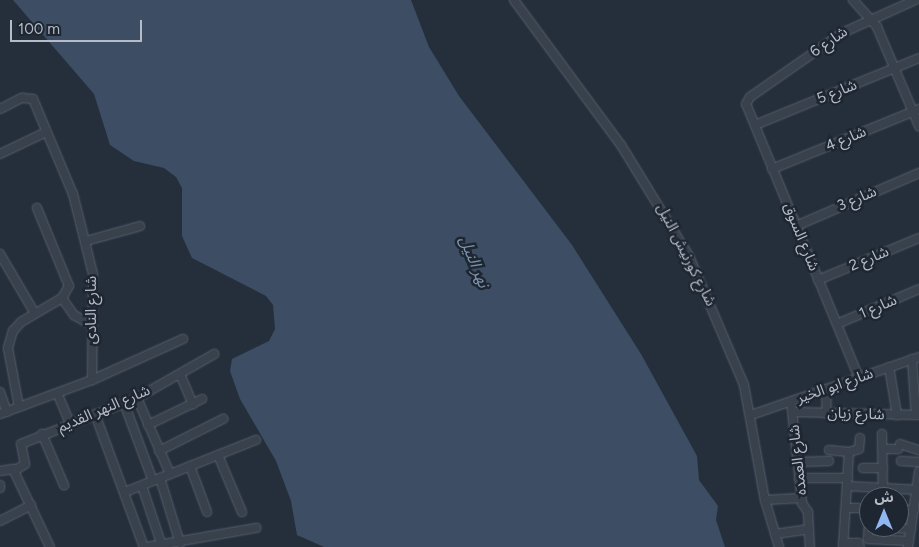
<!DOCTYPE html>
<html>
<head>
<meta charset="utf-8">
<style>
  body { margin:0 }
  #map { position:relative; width:919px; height:547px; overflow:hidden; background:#252f3c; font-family:Figtree,"Noto Sans Arabic",sans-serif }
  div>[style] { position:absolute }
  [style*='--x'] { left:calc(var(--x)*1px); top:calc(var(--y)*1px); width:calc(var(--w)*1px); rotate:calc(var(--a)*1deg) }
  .water>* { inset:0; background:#3c4d64 }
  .roads { filter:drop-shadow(0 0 1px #575f6a) drop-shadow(0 0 1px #575f6a) }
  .minor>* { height:8px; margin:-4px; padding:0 4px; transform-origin:4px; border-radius:4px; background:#39414c }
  span { translate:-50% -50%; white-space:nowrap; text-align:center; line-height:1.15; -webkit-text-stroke:5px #1e2631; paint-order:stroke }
  .street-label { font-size:15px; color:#b5bcc7 }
  .water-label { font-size:16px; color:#7e93ad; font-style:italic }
  .north { position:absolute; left:859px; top:487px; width:50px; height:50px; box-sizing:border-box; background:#1e2631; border:1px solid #5a626d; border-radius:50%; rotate:0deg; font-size:14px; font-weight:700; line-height:20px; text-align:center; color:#b5bcc7 }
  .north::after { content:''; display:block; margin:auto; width:18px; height:22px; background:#90b7f1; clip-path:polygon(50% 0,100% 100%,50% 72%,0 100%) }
  .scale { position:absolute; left:10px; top:20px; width:132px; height:22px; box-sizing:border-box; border:2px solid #b5bcc7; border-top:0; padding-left:6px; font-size:15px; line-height:18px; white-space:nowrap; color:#b5bcc7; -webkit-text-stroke:4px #1e2631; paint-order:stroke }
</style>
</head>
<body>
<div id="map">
  <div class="water">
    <i style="clip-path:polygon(13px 0,411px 0,429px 47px,459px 96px,572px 245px,641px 354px,697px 456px,699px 480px,718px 506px,716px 520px,725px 547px,324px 547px,297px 535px,291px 501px,276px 461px,240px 399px,230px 371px,232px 359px,269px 341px,275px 329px,273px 305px,266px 296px,192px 258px,182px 236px,182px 188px,176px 177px,164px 168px,134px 161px,110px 145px,94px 94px)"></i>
  </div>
  <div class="roads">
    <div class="minor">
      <i style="--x:514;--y:0;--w:180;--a:53.6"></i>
      <i style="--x:621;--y:145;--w:130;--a:58.5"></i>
      <i style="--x:689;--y:256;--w:140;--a:66.9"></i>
      <i style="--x:744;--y:385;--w:117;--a:79.7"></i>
      <i style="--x:765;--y:500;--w:49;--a:73.4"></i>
      <i style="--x:853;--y:0;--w:36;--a:48"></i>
      <i style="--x:877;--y:27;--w:108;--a:67"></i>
      <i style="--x:0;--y:109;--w:25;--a:-27"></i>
      <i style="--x:22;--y:98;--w:11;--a:5"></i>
      <i style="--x:33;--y:99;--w:103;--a:67.2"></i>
      <i style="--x:73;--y:194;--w:82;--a:76"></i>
      <i style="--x:93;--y:274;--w:106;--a:90.5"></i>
      <i style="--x:755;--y:125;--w:177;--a:-22.2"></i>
      <i style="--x:0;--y:154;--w:49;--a:-25.5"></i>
      <i style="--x:772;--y:169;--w:159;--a:-22.2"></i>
      <i style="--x:37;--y:208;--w:84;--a:67.7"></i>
      <i style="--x:69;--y:286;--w:14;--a:120"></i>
      <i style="--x:796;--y:226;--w:134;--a:-23.3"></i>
      <i style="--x:86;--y:241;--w:56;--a:-15.5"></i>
      <i style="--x:0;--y:254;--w:67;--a:59.6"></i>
      <i style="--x:818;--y:280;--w:109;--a:-22.6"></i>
      <i style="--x:837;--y:324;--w:89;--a:-23.1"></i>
      <i style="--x:912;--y:359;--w:56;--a:85.9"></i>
      <i style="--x:889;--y:367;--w:49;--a:80.5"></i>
      <i style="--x:180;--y:374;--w:33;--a:67"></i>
      <i style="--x:859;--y:378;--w:296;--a:-112.4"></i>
      <i style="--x:746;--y:104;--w:8;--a:-60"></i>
      <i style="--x:750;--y:97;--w:112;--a:-34.8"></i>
      <i style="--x:842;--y:33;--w:80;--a:-24.3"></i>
      <i style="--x:826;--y:389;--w:25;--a:88"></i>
      <i style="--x:0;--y:392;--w:21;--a:71"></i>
      <i style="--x:58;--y:395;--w:33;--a:67"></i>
      <i style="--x:137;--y:398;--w:83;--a:66.5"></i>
      <i style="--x:791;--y:401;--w:103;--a:83.8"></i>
      <i style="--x:802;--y:503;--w:11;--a:56"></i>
      <i style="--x:808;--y:512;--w:35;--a:87"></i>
      <i style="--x:124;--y:403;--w:83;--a:69.6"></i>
      <i style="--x:19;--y:407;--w:60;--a:-100.6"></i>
      <i style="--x:8;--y:348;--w:18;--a:-74"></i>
      <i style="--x:13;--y:331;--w:12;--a:-48"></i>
      <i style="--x:21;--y:322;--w:48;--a:-30.3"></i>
      <i style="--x:62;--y:298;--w:21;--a:55"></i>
      <i style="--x:74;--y:315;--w:20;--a:30"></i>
      <i style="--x:793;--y:412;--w:126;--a:1.4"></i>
      <i style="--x:0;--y:414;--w:98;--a:-20.3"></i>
      <i style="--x:92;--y:380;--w:100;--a:-24.3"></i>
      <i style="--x:95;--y:414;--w:142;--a:69.8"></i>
      <i style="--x:751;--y:415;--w:178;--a:-19"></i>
      <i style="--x:148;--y:425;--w:60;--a:-25.7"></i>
      <i style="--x:42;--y:434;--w:56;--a:66.7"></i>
      <i style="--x:882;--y:434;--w:63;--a:89.1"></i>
      <i style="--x:900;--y:444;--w:20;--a:18"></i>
      <i style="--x:883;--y:449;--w:15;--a:0"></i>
      <i style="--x:829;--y:450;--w:20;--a:6"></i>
      <i style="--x:849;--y:452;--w:95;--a:93.6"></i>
      <i style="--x:159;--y:451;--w:72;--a:-26.6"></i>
      <i style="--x:849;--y:452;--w:10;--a:-17"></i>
      <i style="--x:859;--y:449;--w:11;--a:-85"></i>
      <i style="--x:218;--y:455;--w:62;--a:67.2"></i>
      <i style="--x:901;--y:461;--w:18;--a:3"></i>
      <i style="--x:798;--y:462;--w:31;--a:-2"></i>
      <i style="--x:190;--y:466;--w:49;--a:69.7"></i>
      <i style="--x:863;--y:468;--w:20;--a:0"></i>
      <i style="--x:0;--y:471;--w:13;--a:-9"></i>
      <i style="--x:13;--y:469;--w:86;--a:64.6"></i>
      <i style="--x:14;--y:471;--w:13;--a:-32"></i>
      <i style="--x:25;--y:464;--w:20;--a:-101"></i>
      <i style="--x:21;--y:444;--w:125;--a:-21.6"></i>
      <i style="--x:137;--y:398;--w:89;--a:-29.7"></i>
      <i style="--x:160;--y:478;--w:68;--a:72.9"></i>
      <i style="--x:799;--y:478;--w:49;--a:0"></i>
      <i style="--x:0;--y:485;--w:3;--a:90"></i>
      <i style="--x:142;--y:486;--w:63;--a:71.6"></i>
      <i style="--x:847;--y:486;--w:72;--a:3.2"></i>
      <i style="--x:125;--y:492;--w:141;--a:-21.7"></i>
      <i style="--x:765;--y:500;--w:36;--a:-3"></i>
      <i style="--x:846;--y:508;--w:12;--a:0"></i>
      <i style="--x:899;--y:510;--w:15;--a:0"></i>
      <i style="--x:869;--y:515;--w:24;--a:92"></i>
      <i style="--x:868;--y:539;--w:41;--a:2.8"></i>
      <i style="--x:0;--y:521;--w:35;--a:-27"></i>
      <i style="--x:894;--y:528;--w:17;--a:3"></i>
      <i style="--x:775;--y:534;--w:34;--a:-8"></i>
      <i style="--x:843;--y:543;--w:15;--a:0"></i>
      <i style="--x:858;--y:543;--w:4;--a:63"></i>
      <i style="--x:147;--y:547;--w:111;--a:-9.9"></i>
      <i style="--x:908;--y:547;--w:76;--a:-81.7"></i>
    </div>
  </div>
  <div class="street-label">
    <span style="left:829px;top:42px;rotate:-34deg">شارع 6</span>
    <span style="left:837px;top:92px;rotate:-22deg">شارع 5</span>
    <span style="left:846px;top:139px;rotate:-22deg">شارع 4</span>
    <span style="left:857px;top:199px;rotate:-23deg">شارع 3</span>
    <span style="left:801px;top:237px;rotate:68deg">شارع السوق</span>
    <span style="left:686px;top:255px;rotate:63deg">شارع كورنيش النيل</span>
    <span style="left:869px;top:259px;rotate:-23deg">شارع 2</span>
    <span style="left:878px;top:307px;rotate:-23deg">شارع 1</span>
    <span style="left:92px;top:310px;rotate:-90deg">شارع النادى</span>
    <span style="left:835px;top:386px;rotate:-19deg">شارع ابو الخير</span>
    <span style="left:104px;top:409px;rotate:-23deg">شارع النهر القديم</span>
    <span style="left:856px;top:414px;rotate:2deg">شارع زيان</span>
    <span style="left:798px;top:460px;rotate:-96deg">شارع العمده</span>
  </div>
  <div class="water-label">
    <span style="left:474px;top:262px;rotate:68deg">نهر النيل</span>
  </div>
  <div class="north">ش</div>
  <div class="scale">100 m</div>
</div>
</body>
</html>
